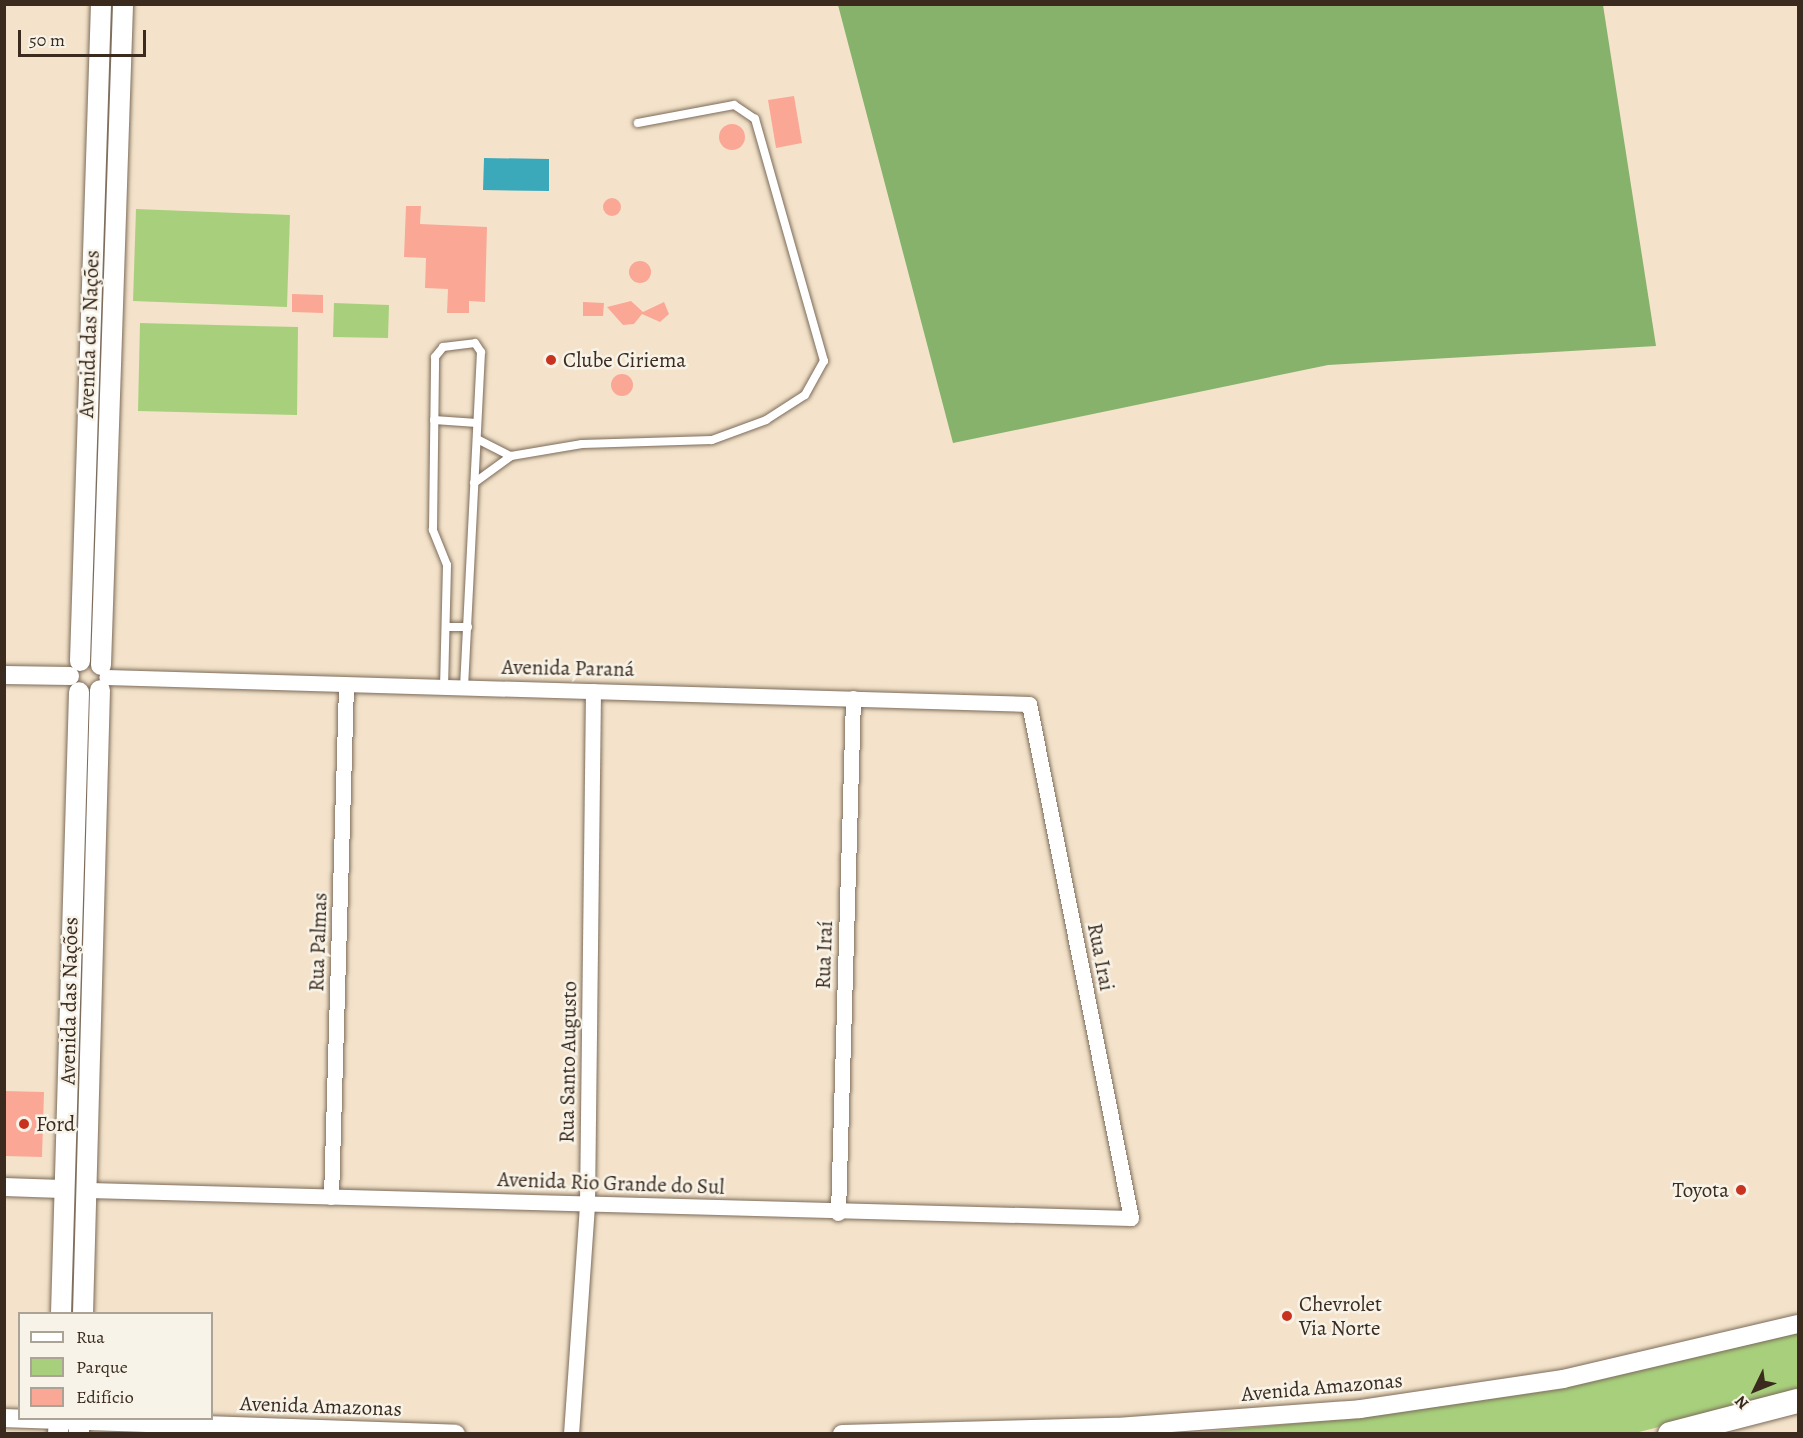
<!DOCTYPE html>
<html>
<head>
<meta charset="utf-8">
<style>
  body { margin:0 }
  #map { position:relative; width:1803px; height:1438px; overflow:hidden; background:#f4e3ca; font-family:Alegreya,serif }
  div>[style] { position:absolute }
  [style*='--x'] { left:calc(var(--x)*1px); top:calc(var(--y)*1px); width:calc(var(--w)*1px); rotate:calc(var(--a)*1deg) }
  .green>* { inset:0; background:#a8d07c }
  .forest>* { inset:0; background:#86b26c }
  .water>* { inset:0; background:#3ca9bb }
  .building>* { inset:0; background:#fba796 }
  .round { border-radius:50% }
  .roads { filter:drop-shadow(0 0 2px #7c6b5a) drop-shadow(0 0 2px #7c6b5a) }
  .service>* { height:8px; margin:-4px; padding:0 4px; transform-origin:4px; border-radius:4px; background:#fff }
  .minor>* { height:15px; margin:-7.5px; padding:0 7.5px; transform-origin:7.5px; border-radius:7.5px; background:#fff }
  .tertiary>* { height:18px; margin:-9px; padding:0 9px; transform-origin:9px; border-radius:9px; background:#fff }
  .secondary>* { height:20px; margin:-10px; padding:0 10px; transform-origin:10px; border-radius:10px; background:#fff }
  .trunk>* { height:24px; margin:-12px; padding:0 12px; transform-origin:12px; border-radius:12px; background:#fff }
  .dots>* { width:16px; height:16px; translate:-50% -50%; box-sizing:border-box; border:3px solid #f7f3e8; border-radius:50% }
  span { translate:-50% -50%; white-space:nowrap; text-align:center; line-height:1.15; -webkit-text-stroke:5px #f7f3e8; paint-order:stroke }
  .street-label { font-size:21px; color:#3b2a1e }
  .poi-label { font-size:21px; color:#3b2a1e }
  .left { translate:0 -50%; text-align:left }
  .right { translate:-100% -50%; text-align:right }
  .frame { position:absolute; inset:0; border:6px solid #3b2a1e; pointer-events:none }
  .legend { position:absolute; left:18px; top:1312px; width:195px; height:108px; box-sizing:border-box; background:#f7f3e8; border:2px solid #aca397; margin:0; padding:8px 10px; list-style:none; font-size:18px; color:#3b2a1e }
  .legend li { display:flex; align-items:center; gap:12px; height:30px }
  .legend b { width:30px; border:2px solid #aca397 }
  .north { position:absolute; left:1725px; top:1360px; width:60px; height:60px; -webkit-text-stroke:4px #f7f3e8; paint-order:stroke; rotate:227deg; font-size:16px; font-weight:700; line-height:24px; text-align:center; color:#3b2a1e }
  .north::after { content:''; display:block; margin:auto; width:21px; height:27px; background:#3b2a1e; clip-path:polygon(50% 0,100% 100%,50% 72%,0 100%) }
  .scale { position:absolute; left:18px; top:30px; width:128px; height:27px; box-sizing:border-box; border:3px solid #3b2a1e; border-top:0; padding-left:8px; font-size:18px; line-height:21px; white-space:nowrap; color:#3b2a1e; -webkit-text-stroke:4px #f7f3e8; paint-order:stroke }
</style>
</head>
<body>
<div id="map">
  <div class="green">
    <i style="clip-path:polygon(136px 209px,290px 215px,287px 307px,133px 301px)"></i>
    <i style="clip-path:polygon(334px 303px,389px 305px,388px 338px,333px 337px)"></i>
    <i style="clip-path:polygon(140px 323px,298px 327px,297px 415px,138px 411px)"></i>
    <i style="clip-path:polygon(1798px 1333px,1798px 1392px,1635px 1433px,1180px 1434px,1356px 1418px,1561px 1389px)"></i>
  </div>
  <div class="forest">
    <i style="clip-path:polygon(838px 5px,1603px 5px,1656px 346px,1328px 365px,953px 443px)"></i>
  </div>
  <div class="water">
    <i style="clip-path:polygon(484px 158px,549px 159px,549px 191px,483px 190px)"></i>
  </div>
  <div class="building">
    <i style="clip-path:polygon(794px 96px,802px 143px,776px 148px,768px 100px)"></i>
    <i class="round" style="left:719px;top:124px;width:26px;height:26px"></i>
    <i class="round" style="left:603px;top:198px;width:18px;height:18px"></i>
    <i style="clip-path:polygon(406px 206px,421px 206px,420px 224px,487px 227px,485px 302px,469px 301px,469px 313px,447px 313px,448px 289px,425px 288px,426px 258px,404px 257px)"></i>
    <i class="round" style="left:629px;top:261px;width:22px;height:22px"></i>
    <i style="clip-path:polygon(292px 294px,323px 295px,323px 313px,292px 312px)"></i>
    <i style="clip-path:polygon(631px 301px,643px 312px,664px 302px,669px 314px,660px 322px,642px 314px,634px 324px,623px 325px,607px 307px)"></i>
    <i style="clip-path:polygon(583px 302px,604px 303px,603px 316px,583px 316px)"></i>
    <i class="round" style="left:611px;top:374px;width:22px;height:22px"></i>
    <i style="clip-path:polygon(4px 1091px,44px 1092px,42px 1157px,4px 1156px)"></i>
  </div>
  <div class="roads">
    <div class="service">
      <i style="--x:434;--y:420;--w:43;--a:4"></i>
      <i style="--x:477;--y:439;--w:38;--a:27"></i>
      <i style="--x:474;--y:483;--w:46;--a:-36.1"></i>
      <i style="--x:511;--y:456;--w:72;--a:-9.6"></i>
      <i style="--x:582;--y:444;--w:130;--a:-1.8"></i>
      <i style="--x:712;--y:440;--w:58;--a:-20.3"></i>
      <i style="--x:766;--y:420;--w:46;--a:-32.7"></i>
      <i style="--x:805;--y:395;--w:39;--a:-61"></i>
      <i style="--x:824;--y:361;--w:252;--a:-105.9"></i>
      <i style="--x:755;--y:119;--w:25;--a:-146"></i>
      <i style="--x:734;--y:105;--w:98;--a:169.4"></i>
      <i style="--x:446;--y:627;--w:22;--a:0"></i>
      <i style="--x:444;--y:688;--w:123;--a:-88.6"></i>
      <i style="--x:447;--y:565;--w:38;--a:-112"></i>
      <i style="--x:433;--y:530;--w:173;--a:-89.3"></i>
      <i style="--x:435;--y:357;--w:13;--a:-51"></i>
      <i style="--x:443;--y:347;--w:32;--a:-7"></i>
      <i style="--x:475;--y:343;--w:11;--a:56"></i>
      <i style="--x:481;--y:352;--w:337;--a:92.9"></i>
    </div>
    <div class="minor">
      <i style="--x:89;--y:1190;--w:1042;--a:1.54"></i>
      <i style="--x:1131;--y:1218;--w:524;--a:-101.22"></i>
      <i style="--x:1029;--y:704;--w:923;--a:-178.32"></i>
      <i style="--x:331;--y:1197;--w:510;--a:-88.32"></i>
      <i style="--x:838;--y:1213;--w:515;--a:-88.33"></i>
      <i style="--x:571;--y:1434;--w:231;--a:-86"></i>
      <i style="--x:587;--y:1204;--w:513;--a:-89.33"></i>
    </div>
    <div class="tertiary">
      <i style="--x:4;--y:675;--w:66;--a:0.9"></i>
      <i style="--x:4;--y:1187;--w:58;--a:2"></i>
      <i style="--x:4;--y:1418;--w:452;--a:2"></i>
      <i style="--x:842;--y:1434;--w:275;--a:-1.5"></i>
      <i style="--x:1117;--y:1427;--w:244;--a:-4.2"></i>
      <i style="--x:1360;--y:1409;--w:205;--a:-8.4"></i>
      <i style="--x:1563;--y:1379;--w:241;--a:-13.2"></i>
    </div>
    <div class="secondary">
      <i style="--x:80;--y:661;--w:657;--a:-88.17"></i>
      <i style="--x:101;--y:665;--w:661;--a:-88.09"></i>
      <i style="--x:61;--y:1314;--w:622;--a:-88.34"></i>
      <i style="--x:83;--y:1314;--w:624;--a:-88.44"></i>
      <i style="--x:58;--y:1434;--w:16;--a:-86"></i>
      <i style="--x:79;--y:1434;--w:16;--a:-90"></i>
    </div>
    <div class="trunk">
      <i style="--x:1670;--y:1434;--w:132;--a:-14.5"></i>
    </div>
  </div>
  <div class="dots">
    <i style="left:551px;top:360px;background:#c8321e"></i>
    <i style="left:24px;top:1124px;background:#c8321e"></i>
    <i style="left:1741px;top:1190px;background:#c8321e"></i>
    <i style="left:1287px;top:1316px;background:#c8321e"></i>
  </div>
  <div class="street-label">
    <span style="left:89px;top:334px;rotate:-88deg">Avenida das Nações</span>
    <span style="left:568px;top:668px;rotate:1deg">Avenida Paraná</span>
    <span style="left:318px;top:942px;rotate:-88deg">Rua Palmas</span>
    <span style="left:824px;top:955px;rotate:-88deg">Rua Iraí</span>
    <span style="left:1101px;top:957px;rotate:79deg">Rua Irai</span>
    <span style="left:69px;top:1001px;rotate:-89deg">Avenida das Nações</span>
    <span style="left:568px;top:1062px;rotate:-89deg">Rua Santo Augusto</span>
    <span style="left:611px;top:1183px;rotate:2deg">Avenida Rio Grande do Sul</span>
    <span style="left:1322px;top:1387px;rotate:-5deg">Avenida Amazonas</span>
    <span style="left:321px;top:1406px;rotate:2deg">Avenida Amazonas</span>
  </div>
  <div class="poi-label">
    <span class="left" style="left:563px;top:360px">Clube Ciriema</span>
    <span class="left" style="left:36px;top:1124px">Ford</span>
    <span class="right" style="left:1729px;top:1190px">Toyota</span>
    <span class="left" style="left:1299px;top:1316px">Chevrolet<br>Via Norte</span>
  </div>
  <div class="frame"></div>
  <ul class="legend">
  <li><b style="height:8px;background:#fff"></b>Rua</li>
  <li><b style="height:16px;background:#a8d07c"></b>Parque</li>
  <li><b style="height:16px;background:#fba796"></b>Edifício</li>
  </ul>
  <div class="north">N</div>
  <div class="scale">50 m</div>
</div>
</body>
</html>
